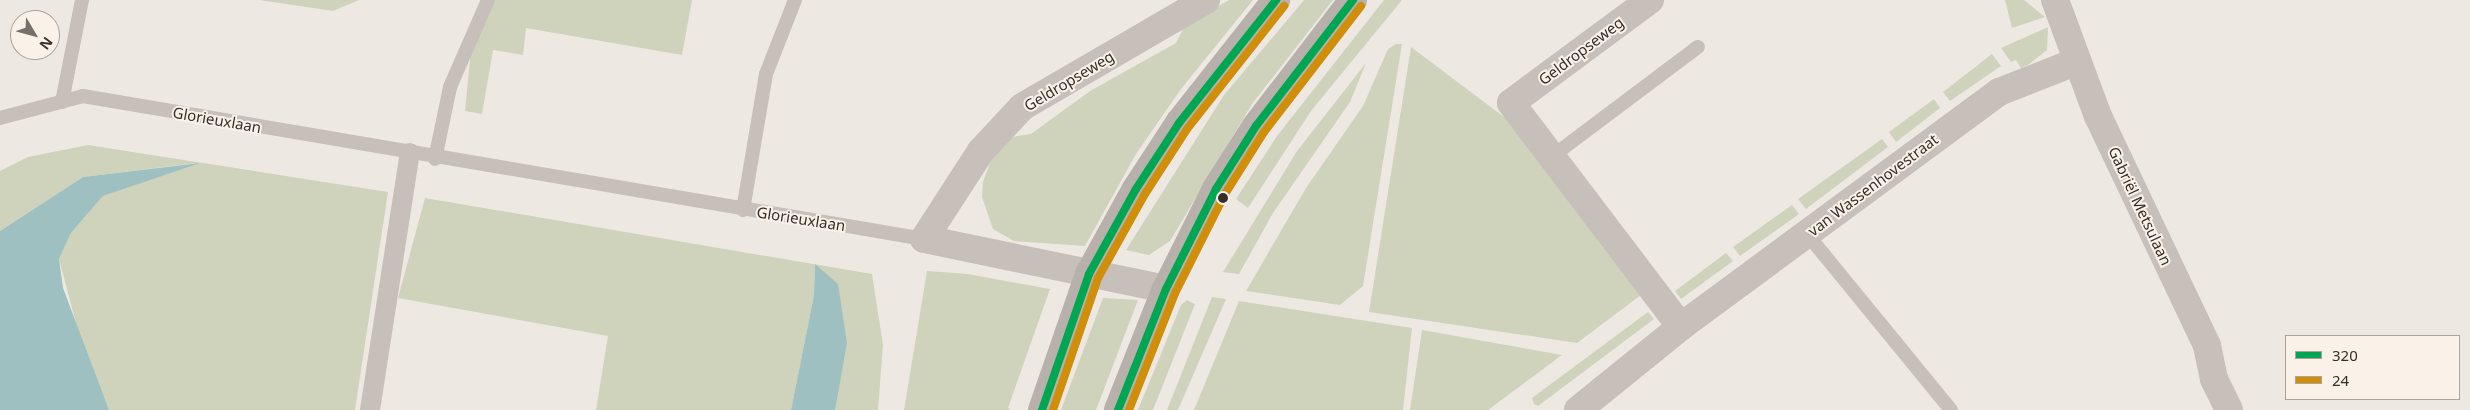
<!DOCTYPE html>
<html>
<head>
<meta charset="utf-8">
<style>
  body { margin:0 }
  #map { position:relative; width:2470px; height:410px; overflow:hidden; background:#eee8e2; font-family:"Noto Sans",sans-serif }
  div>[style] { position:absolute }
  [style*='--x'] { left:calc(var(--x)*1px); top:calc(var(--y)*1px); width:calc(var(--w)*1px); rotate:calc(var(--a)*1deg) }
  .green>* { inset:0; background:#cfd3bc }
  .water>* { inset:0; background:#9ec0c0 }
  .service>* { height:14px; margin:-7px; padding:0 7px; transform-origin:7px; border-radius:7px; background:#c7c0ba }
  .pedestrian>* { height:20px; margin:-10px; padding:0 10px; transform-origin:10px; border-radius:10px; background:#c7c0ba }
  .minor>* { height:28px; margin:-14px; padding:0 14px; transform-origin:14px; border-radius:14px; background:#c7c0ba }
  .tertiary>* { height:28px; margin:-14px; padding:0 14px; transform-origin:14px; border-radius:14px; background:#c7c0ba }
  .secondary>* { height:28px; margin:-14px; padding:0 14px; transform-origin:14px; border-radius:14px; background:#b7b0ab }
  .bus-1>* { height:8px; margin:-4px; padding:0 4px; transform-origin:4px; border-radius:4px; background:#00a651 }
  .bus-2>* { height:8px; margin:-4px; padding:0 4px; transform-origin:4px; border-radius:4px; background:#d18e08 }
  .dots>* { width:14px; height:14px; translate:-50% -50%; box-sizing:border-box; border:2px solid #faf2e9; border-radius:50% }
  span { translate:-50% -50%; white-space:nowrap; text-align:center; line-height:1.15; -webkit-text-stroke:4px #faf2e9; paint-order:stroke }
  .street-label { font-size:15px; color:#382d29 }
  .legend { position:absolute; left:2285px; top:335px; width:175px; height:65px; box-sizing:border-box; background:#faf2e9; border:1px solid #aca39c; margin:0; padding:6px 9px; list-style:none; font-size:15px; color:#382d29 }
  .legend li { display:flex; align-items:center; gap:10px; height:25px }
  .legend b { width:25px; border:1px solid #aca39c }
  .north { position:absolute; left:10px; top:10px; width:50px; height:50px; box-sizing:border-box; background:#faf2e9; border:1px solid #aca39c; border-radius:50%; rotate:127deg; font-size:14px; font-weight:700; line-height:20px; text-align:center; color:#382d29 }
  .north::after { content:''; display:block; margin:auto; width:18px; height:22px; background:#786e6a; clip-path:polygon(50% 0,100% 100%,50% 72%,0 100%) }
</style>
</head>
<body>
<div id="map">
  <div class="green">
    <i style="clip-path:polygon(259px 0,359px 0,333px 11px)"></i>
    <i style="clip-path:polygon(495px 0,692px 0,682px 55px,526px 28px,523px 55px,493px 50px,482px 114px,465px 111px,474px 18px)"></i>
    <i style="clip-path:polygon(1229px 0,1253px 0,1181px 89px,1136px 154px,1085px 246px,1014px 241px,993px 229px,982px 197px,983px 182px,992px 157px,1012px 137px,1031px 134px,1090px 91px,1176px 43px,1185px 25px)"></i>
    <i style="clip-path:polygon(1304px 0,1333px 0,1252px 104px,1170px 241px,1149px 255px,1126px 250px,1224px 95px)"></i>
    <i style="clip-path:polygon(1384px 0,1402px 0,1311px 111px,1248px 208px,1236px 199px,1277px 136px)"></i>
    <i style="clip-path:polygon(2005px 0,2024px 0,2045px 17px,2012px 28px)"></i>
    <i style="clip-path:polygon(2048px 27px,2047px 50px,2028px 65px,2021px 68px,2016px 60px,2011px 62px,2001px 48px)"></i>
    <i style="clip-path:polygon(1396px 44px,1402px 44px,1363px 286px,1340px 305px,1246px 291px,1306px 188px,1363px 106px,1388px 49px)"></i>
    <i style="clip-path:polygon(1411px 47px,1512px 123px,1641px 295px,1577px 343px,1369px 312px)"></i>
    <i style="clip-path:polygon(1992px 54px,2001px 66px,1950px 101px,1943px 92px)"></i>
    <i style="clip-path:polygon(1366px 63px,1350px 102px,1273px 213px,1239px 274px,1223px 272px,1297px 151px)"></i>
    <i style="clip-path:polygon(1934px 99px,1940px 108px,1896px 142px,1889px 132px)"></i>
    <i style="clip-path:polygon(1882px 139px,1888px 147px,1806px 209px,1798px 199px)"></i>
    <i style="clip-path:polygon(88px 145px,388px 192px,355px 410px,109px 410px,82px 346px,59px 259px,71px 233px,103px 196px,197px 163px,83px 177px,0 231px,0 171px,28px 157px)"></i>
    <i style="clip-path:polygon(425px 198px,872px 274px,883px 345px,878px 410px,835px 410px,839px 381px,815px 265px,814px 295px,791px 410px,596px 410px,608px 336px,398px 298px)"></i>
    <i style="clip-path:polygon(1792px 205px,1799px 214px,1740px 256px,1733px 247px)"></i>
    <i style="clip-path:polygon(1726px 253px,1733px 261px,1681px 299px,1675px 291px)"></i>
    <i style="clip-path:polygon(927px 271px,968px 274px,1050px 289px,1008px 408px,1011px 410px,904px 410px)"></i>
    <i style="clip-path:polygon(1212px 297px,1226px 299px,1178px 410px,1167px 410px)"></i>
    <i style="clip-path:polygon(1103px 298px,1138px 300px,1096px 410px,1061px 410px)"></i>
    <i style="clip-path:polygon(1187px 300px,1195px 304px,1153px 410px,1138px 410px,1181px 305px)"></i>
    <i style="clip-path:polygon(1239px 301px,1412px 328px,1403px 410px,1194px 410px)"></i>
    <i style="clip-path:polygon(1648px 312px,1654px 319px,1538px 406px,1534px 404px,1532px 398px)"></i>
    <i style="clip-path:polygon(1422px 330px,1562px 355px,1488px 410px,1410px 410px)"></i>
  </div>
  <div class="water">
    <i style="clip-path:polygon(200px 163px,103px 196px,71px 233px,59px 259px,63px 288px,109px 410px,0 410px,0 231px,83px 177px)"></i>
    <i style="clip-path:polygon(815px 264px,838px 284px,847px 343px,835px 410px,791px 410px,814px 295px)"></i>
  </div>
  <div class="service">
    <i style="--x:62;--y:102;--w:104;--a:-78.9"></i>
    <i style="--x:0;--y:118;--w:86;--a:-14.8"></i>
    <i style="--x:83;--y:96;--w:853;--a:9.65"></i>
    <i style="--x:1554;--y:155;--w:180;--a:-36.9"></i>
    <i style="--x:435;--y:159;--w:74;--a:-78.2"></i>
    <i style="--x:450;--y:87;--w:95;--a:-66.4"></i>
    <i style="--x:743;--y:210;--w:138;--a:-80.4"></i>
    <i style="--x:766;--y:74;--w:79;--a:-68.6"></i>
    <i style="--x:1807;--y:234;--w:227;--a:50.7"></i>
  </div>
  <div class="pedestrian">
    <i style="--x:370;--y:410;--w:260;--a:-81.2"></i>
  </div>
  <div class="minor">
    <i style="--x:1650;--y:0;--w:173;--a:143.5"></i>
    <i style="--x:1511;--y:103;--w:281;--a:52.8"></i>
    <i style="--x:1166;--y:289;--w:247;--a:-168.3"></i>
    <i style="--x:924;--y:239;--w:105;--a:-57.1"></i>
    <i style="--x:981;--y:151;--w:60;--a:-47"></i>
    <i style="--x:1022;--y:107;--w:213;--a:-30.2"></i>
    <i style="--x:1578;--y:410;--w:135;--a:-39"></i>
    <i style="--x:1683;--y:325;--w:393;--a:-36.4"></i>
    <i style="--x:1999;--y:92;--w:82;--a:-21.5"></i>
  </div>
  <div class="tertiary">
    <i style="--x:2055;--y:0;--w:124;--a:69.7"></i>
    <i style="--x:2098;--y:116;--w:255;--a:64.6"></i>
    <i style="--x:2207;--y:346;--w:34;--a:78"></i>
    <i style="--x:2214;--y:379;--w:34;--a:64"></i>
  </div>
  <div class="secondary">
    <i style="--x:1042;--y:410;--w:144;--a:-70.9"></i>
    <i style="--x:1089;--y:274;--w:97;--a:-61.1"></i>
    <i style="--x:1136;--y:189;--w:79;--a:-56.9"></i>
    <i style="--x:1179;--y:123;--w:157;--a:-51.7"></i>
    <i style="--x:1118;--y:410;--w:130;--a:-68.4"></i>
    <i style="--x:1166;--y:289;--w:112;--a:-63.4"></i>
    <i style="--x:1216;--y:189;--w:75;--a:-57.6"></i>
    <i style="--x:1256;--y:126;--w:159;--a:-52.4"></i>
  </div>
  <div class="bus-1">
    <i style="--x:1042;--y:410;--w:144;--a:-70.9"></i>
    <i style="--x:1089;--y:274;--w:97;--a:-61.1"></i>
    <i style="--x:1136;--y:189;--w:79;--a:-56.9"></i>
    <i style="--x:1179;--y:123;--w:157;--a:-51.7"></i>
    <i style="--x:1118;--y:410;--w:130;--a:-68.4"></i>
    <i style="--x:1166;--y:289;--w:112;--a:-63.4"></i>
    <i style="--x:1216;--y:189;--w:75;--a:-57.6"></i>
    <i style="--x:1256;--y:126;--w:159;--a:-52.4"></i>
  </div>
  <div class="bus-2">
    <i style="--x:1053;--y:410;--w:139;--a:-71.2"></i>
    <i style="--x:1098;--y:278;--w:96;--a:-60.8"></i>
    <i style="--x:1145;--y:194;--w:77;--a:-57.1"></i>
    <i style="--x:1187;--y:129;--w:157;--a:-51.7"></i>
    <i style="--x:1129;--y:410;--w:126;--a:-68.5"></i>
    <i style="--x:1175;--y:293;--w:111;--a:-63.2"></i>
    <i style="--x:1225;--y:194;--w:73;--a:-57.8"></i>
    <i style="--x:1264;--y:132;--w:159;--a:-52.4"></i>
  </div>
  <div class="dots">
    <i style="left:1223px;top:198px;background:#382d29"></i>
  </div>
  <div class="street-label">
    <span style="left:1581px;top:51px;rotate:-37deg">Geldropseweg</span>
    <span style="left:1069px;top:81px;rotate:-31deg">Geldropseweg</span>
    <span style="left:217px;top:120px;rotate:10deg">Glorieuxlaan</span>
    <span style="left:1873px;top:185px;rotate:-37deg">van Wassenhovestraat</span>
    <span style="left:2140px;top:206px;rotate:65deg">Gabriël Metsulaan</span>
    <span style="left:801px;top:219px;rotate:9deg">Glorieuxlaan</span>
  </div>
  <ul class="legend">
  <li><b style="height:6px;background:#00a651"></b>320</li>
  <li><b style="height:6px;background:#d18e08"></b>24</li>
  </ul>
  <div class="north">N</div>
</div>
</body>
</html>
